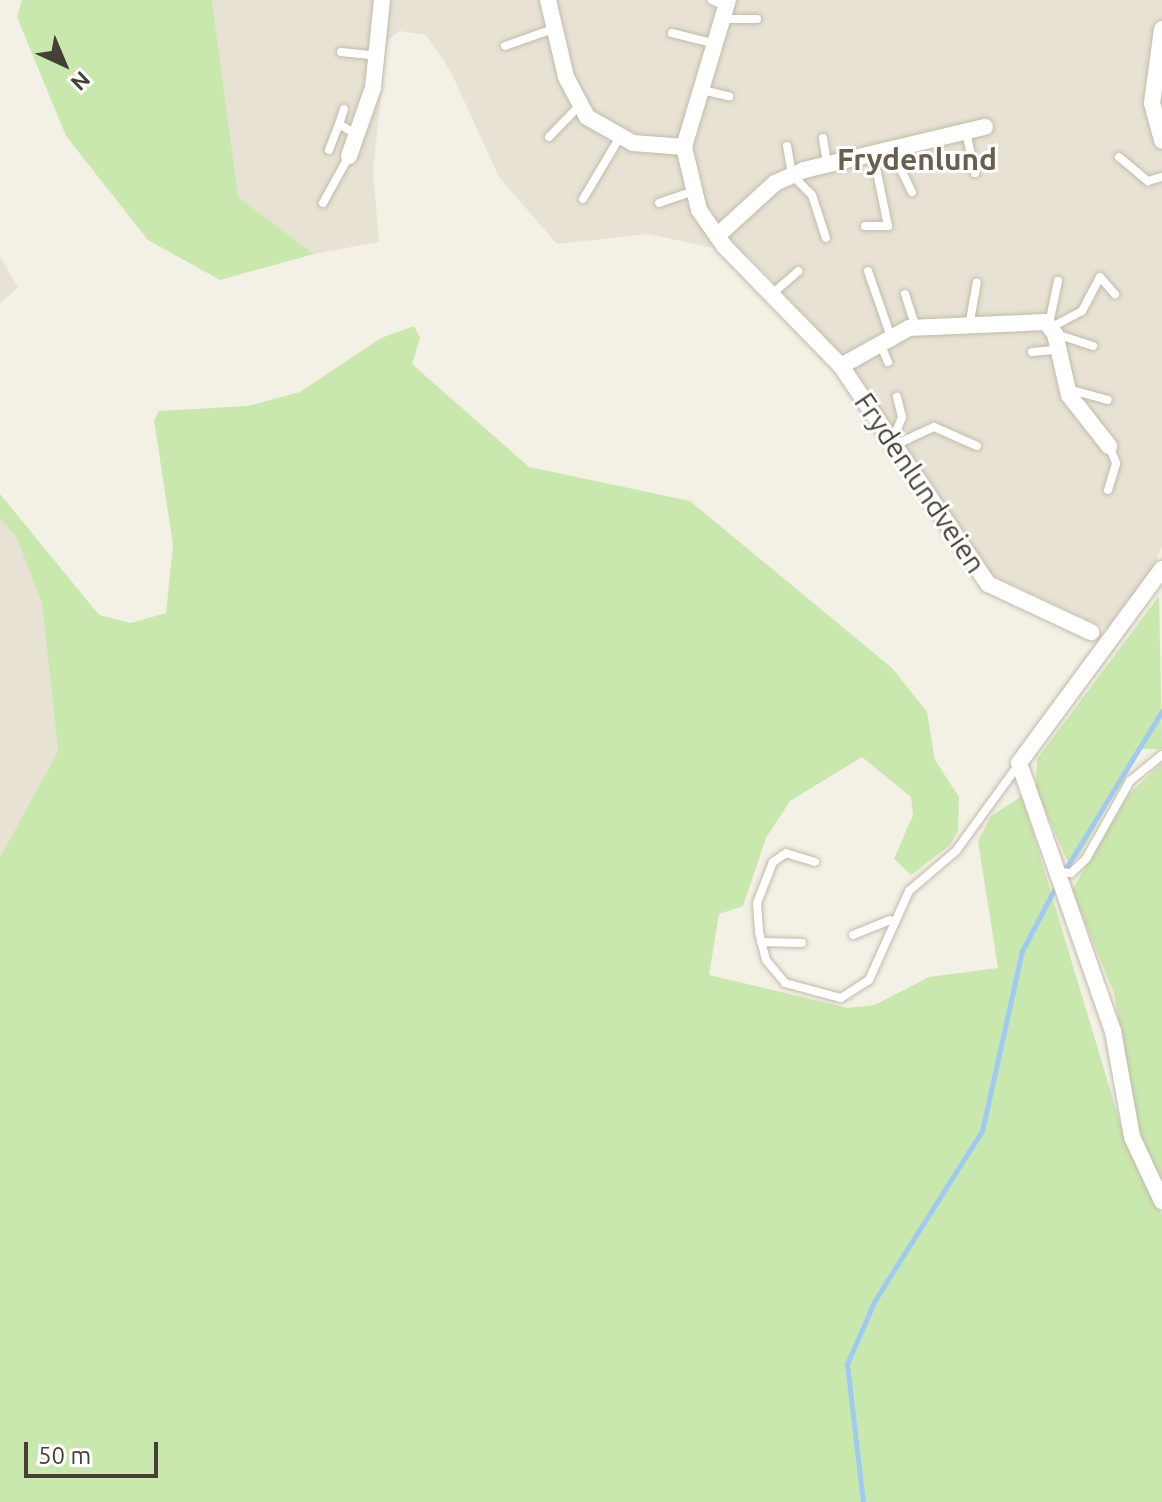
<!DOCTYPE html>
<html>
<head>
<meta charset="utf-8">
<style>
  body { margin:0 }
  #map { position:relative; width:1162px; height:1502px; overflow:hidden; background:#f3f0e5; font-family:Ubuntu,sans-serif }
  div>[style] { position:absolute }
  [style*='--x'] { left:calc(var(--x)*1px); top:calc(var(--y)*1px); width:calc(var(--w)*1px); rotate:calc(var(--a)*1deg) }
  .residential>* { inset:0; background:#e7e2d3 }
  .green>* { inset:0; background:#c9e8ad }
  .stream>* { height:5px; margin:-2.5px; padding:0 2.5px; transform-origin:2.5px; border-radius:2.5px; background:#a0caf1 }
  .roads { filter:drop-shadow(0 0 2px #c1bbaa) drop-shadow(0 0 2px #c1bbaa) }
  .service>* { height:8px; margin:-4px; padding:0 4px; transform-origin:4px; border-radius:4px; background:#fff }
  .minor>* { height:16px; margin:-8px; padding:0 8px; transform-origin:8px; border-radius:8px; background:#fff }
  span { translate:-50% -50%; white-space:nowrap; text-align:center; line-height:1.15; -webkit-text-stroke:6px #fff; paint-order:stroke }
  .street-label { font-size:28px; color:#454035 }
  .neighbourhood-label { font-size:30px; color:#685f4c; font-weight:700 }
  .north { position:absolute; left:24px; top:24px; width:80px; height:80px; -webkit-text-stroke:6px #fff; paint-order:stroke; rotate:136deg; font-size:22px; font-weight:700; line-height:32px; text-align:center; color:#454035 }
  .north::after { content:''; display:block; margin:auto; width:28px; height:36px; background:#454035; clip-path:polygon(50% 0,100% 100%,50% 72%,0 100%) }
  .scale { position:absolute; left:24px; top:1442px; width:134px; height:36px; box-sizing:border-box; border:4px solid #454035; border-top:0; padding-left:10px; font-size:24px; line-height:28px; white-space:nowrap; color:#454035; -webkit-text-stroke:6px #fff; paint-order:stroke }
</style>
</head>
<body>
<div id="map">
  <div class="residential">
    <i style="clip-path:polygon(212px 0,1162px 0,1162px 546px,1125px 637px,990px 574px,839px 353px,748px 255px,648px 234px,557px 244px,499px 177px,450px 70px,426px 35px,400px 31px,387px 41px,373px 171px,379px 242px,314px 254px,237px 197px)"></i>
    <i style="clip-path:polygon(0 256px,18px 288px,0 303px)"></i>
    <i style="clip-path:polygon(0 518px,16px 535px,42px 604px,58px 751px,0 857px)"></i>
  </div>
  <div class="green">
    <i style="clip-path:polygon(22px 0,212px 0,238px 197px,314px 254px,220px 280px,148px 240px,66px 136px,17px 17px)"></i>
    <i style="clip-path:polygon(414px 326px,420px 338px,412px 364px,529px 467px,690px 501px,892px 668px,927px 712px,935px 760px,959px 797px,958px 831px,950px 845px,911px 875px,894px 859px,913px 815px,911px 797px,862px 757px,790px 801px,766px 838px,743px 906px,719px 914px,709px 975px,848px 1008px,875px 1005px,929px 977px,998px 968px,978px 841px,991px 816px,1022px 796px,1124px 1136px,1162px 1215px,1162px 1502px,0 1502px,0 857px,58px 751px,42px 604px,16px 536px,0 518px,0 494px,99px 615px,131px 623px,166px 613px,173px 545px,154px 420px,159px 411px,248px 406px,300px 392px,381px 338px)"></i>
    <i style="clip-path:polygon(1159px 596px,1162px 749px,1140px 749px,1078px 858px,1068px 862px,1036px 789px,1037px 759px)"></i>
    <i style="clip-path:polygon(1162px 763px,1162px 1189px,1139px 1130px,1114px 993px,1072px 890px,1129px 794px)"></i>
  </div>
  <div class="stream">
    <i style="--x:1063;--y:873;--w:190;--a:-58.6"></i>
    <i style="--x:863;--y:1502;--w:139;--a:-96.6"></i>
    <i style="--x:847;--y:1364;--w:70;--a:-66.4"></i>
    <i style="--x:875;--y:1300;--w:200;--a:-57.7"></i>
    <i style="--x:982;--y:1131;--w:184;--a:-77.5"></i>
    <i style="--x:1022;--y:951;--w:78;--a:-62.4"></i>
  </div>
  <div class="roads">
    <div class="service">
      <i style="--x:712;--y:0;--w:16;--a:27"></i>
      <i style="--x:723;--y:19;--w:34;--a:0"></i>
      <i style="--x:672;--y:33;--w:45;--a:14"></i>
      <i style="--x:505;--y:46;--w:51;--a:-19.5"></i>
      <i style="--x:341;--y:52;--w:36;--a:6"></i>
      <i style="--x:702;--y:90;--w:28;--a:13"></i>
      <i style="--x:344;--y:109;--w:16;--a:108"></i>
      <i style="--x:339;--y:124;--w:21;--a:31"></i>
      <i style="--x:966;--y:132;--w:42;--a:77.6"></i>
      <i style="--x:549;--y:137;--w:45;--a:-45.9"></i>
      <i style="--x:823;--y:138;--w:25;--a:81"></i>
      <i style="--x:787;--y:146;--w:29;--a:80"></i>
      <i style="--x:792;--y:175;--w:28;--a:45"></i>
      <i style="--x:812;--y:195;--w:45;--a:72"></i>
      <i style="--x:891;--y:149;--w:48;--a:64"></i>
      <i style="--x:329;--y:150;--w:28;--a:-69"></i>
      <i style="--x:1119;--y:157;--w:38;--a:40"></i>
      <i style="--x:1148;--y:181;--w:15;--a:-16"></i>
      <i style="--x:583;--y:199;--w:72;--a:-59.2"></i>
      <i style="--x:323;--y:203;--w:54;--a:-61"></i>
      <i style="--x:659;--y:203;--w:36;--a:-19"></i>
      <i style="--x:865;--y:226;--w:23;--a:0"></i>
      <i style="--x:888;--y:226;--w:75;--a:-101.6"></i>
      <i style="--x:868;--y:271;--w:67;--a:70.8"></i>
      <i style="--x:772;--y:294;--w:35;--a:-41"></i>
      <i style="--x:905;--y:294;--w:35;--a:72"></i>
      <i style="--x:970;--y:321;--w:39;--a:-80"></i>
      <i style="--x:1049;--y:324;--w:44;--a:-78.2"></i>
      <i style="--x:1052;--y:327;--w:34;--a:-28"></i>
      <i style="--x:1082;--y:311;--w:38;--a:-62"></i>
      <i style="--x:1100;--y:277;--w:23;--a:49"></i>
      <i style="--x:1056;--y:334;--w:39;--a:18"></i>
      <i style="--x:879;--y:341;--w:23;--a:67"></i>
      <i style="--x:1032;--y:352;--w:25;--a:-5"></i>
      <i style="--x:1068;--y:389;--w:41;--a:15.4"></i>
      <i style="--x:892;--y:441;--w:26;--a:-67"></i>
      <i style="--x:902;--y:417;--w:21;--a:-104"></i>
      <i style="--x:895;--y:445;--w:43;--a:-24.8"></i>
      <i style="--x:934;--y:427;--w:47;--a:23.8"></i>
      <i style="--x:1108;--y:490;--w:28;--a:-73"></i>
      <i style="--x:1116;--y:463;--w:18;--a:-112"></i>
      <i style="--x:815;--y:862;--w:30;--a:-163"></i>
      <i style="--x:786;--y:853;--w:16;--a:145"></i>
      <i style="--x:773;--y:862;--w:44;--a:111.3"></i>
      <i style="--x:757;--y:903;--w:29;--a:86"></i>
      <i style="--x:759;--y:932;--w:29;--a:76"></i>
      <i style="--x:766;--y:960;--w:30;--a:50"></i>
      <i style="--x:785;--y:983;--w:58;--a:15"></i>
      <i style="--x:841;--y:998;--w:33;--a:-33"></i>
      <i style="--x:869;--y:980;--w:98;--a:-65.8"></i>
      <i style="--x:909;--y:891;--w:62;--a:-40.4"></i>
      <i style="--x:956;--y:851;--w:107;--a:-54.1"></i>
      <i style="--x:1056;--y:872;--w:15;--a:4"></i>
      <i style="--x:1071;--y:873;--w:21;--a:-43"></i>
      <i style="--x:1086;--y:859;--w:90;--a:-60.6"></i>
      <i style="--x:1130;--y:781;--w:41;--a:-39.1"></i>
      <i style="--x:853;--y:935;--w:40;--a:-22"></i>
      <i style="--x:761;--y:942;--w:41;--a:1.4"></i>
    </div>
    <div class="minor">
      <i style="--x:548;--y:0;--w:79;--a:76.8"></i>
      <i style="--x:566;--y:77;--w:45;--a:62.3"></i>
      <i style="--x:587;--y:117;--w:53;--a:29.5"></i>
      <i style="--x:633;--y:143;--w:51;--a:4.5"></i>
      <i style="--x:728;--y:0;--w:153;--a:106.7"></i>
      <i style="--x:684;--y:147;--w:65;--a:76.6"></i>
      <i style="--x:699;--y:210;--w:45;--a:54.9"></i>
      <i style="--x:725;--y:247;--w:166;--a:45.7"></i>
      <i style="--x:841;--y:366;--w:263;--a:56"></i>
      <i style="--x:988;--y:584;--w:114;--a:25"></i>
      <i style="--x:1162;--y:29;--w:75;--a:97.7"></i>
      <i style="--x:1152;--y:103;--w:39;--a:75"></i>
      <i style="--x:349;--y:156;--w:72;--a:-70.6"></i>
      <i style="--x:373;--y:88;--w:88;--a:-84.2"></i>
      <i style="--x:717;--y:236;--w:79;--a:-42.4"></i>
      <i style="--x:775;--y:183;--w:32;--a:-24"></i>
      <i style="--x:804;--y:170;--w:186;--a:-13.4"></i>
      <i style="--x:841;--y:366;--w:78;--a:-29.2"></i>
      <i style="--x:909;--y:328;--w:137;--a:-2.5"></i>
      <i style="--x:1046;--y:322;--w:15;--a:53"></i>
      <i style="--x:1055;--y:334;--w:63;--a:77.1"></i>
      <i style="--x:1069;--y:395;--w:65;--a:51.9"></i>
      <i style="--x:1162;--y:569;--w:241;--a:126.4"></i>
      <i style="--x:1019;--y:763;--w:284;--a:70.7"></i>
      <i style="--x:1113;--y:1031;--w:108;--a:79.8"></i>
      <i style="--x:1132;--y:1137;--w:71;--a:64.9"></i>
    </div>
  </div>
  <div class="street-label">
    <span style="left:920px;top:483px;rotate:56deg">Frydenlundveien</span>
  </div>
  <div class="neighbourhood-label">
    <span style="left:917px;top:159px">Frydenlund</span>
  </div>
  <div class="north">N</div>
  <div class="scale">50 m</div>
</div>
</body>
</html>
